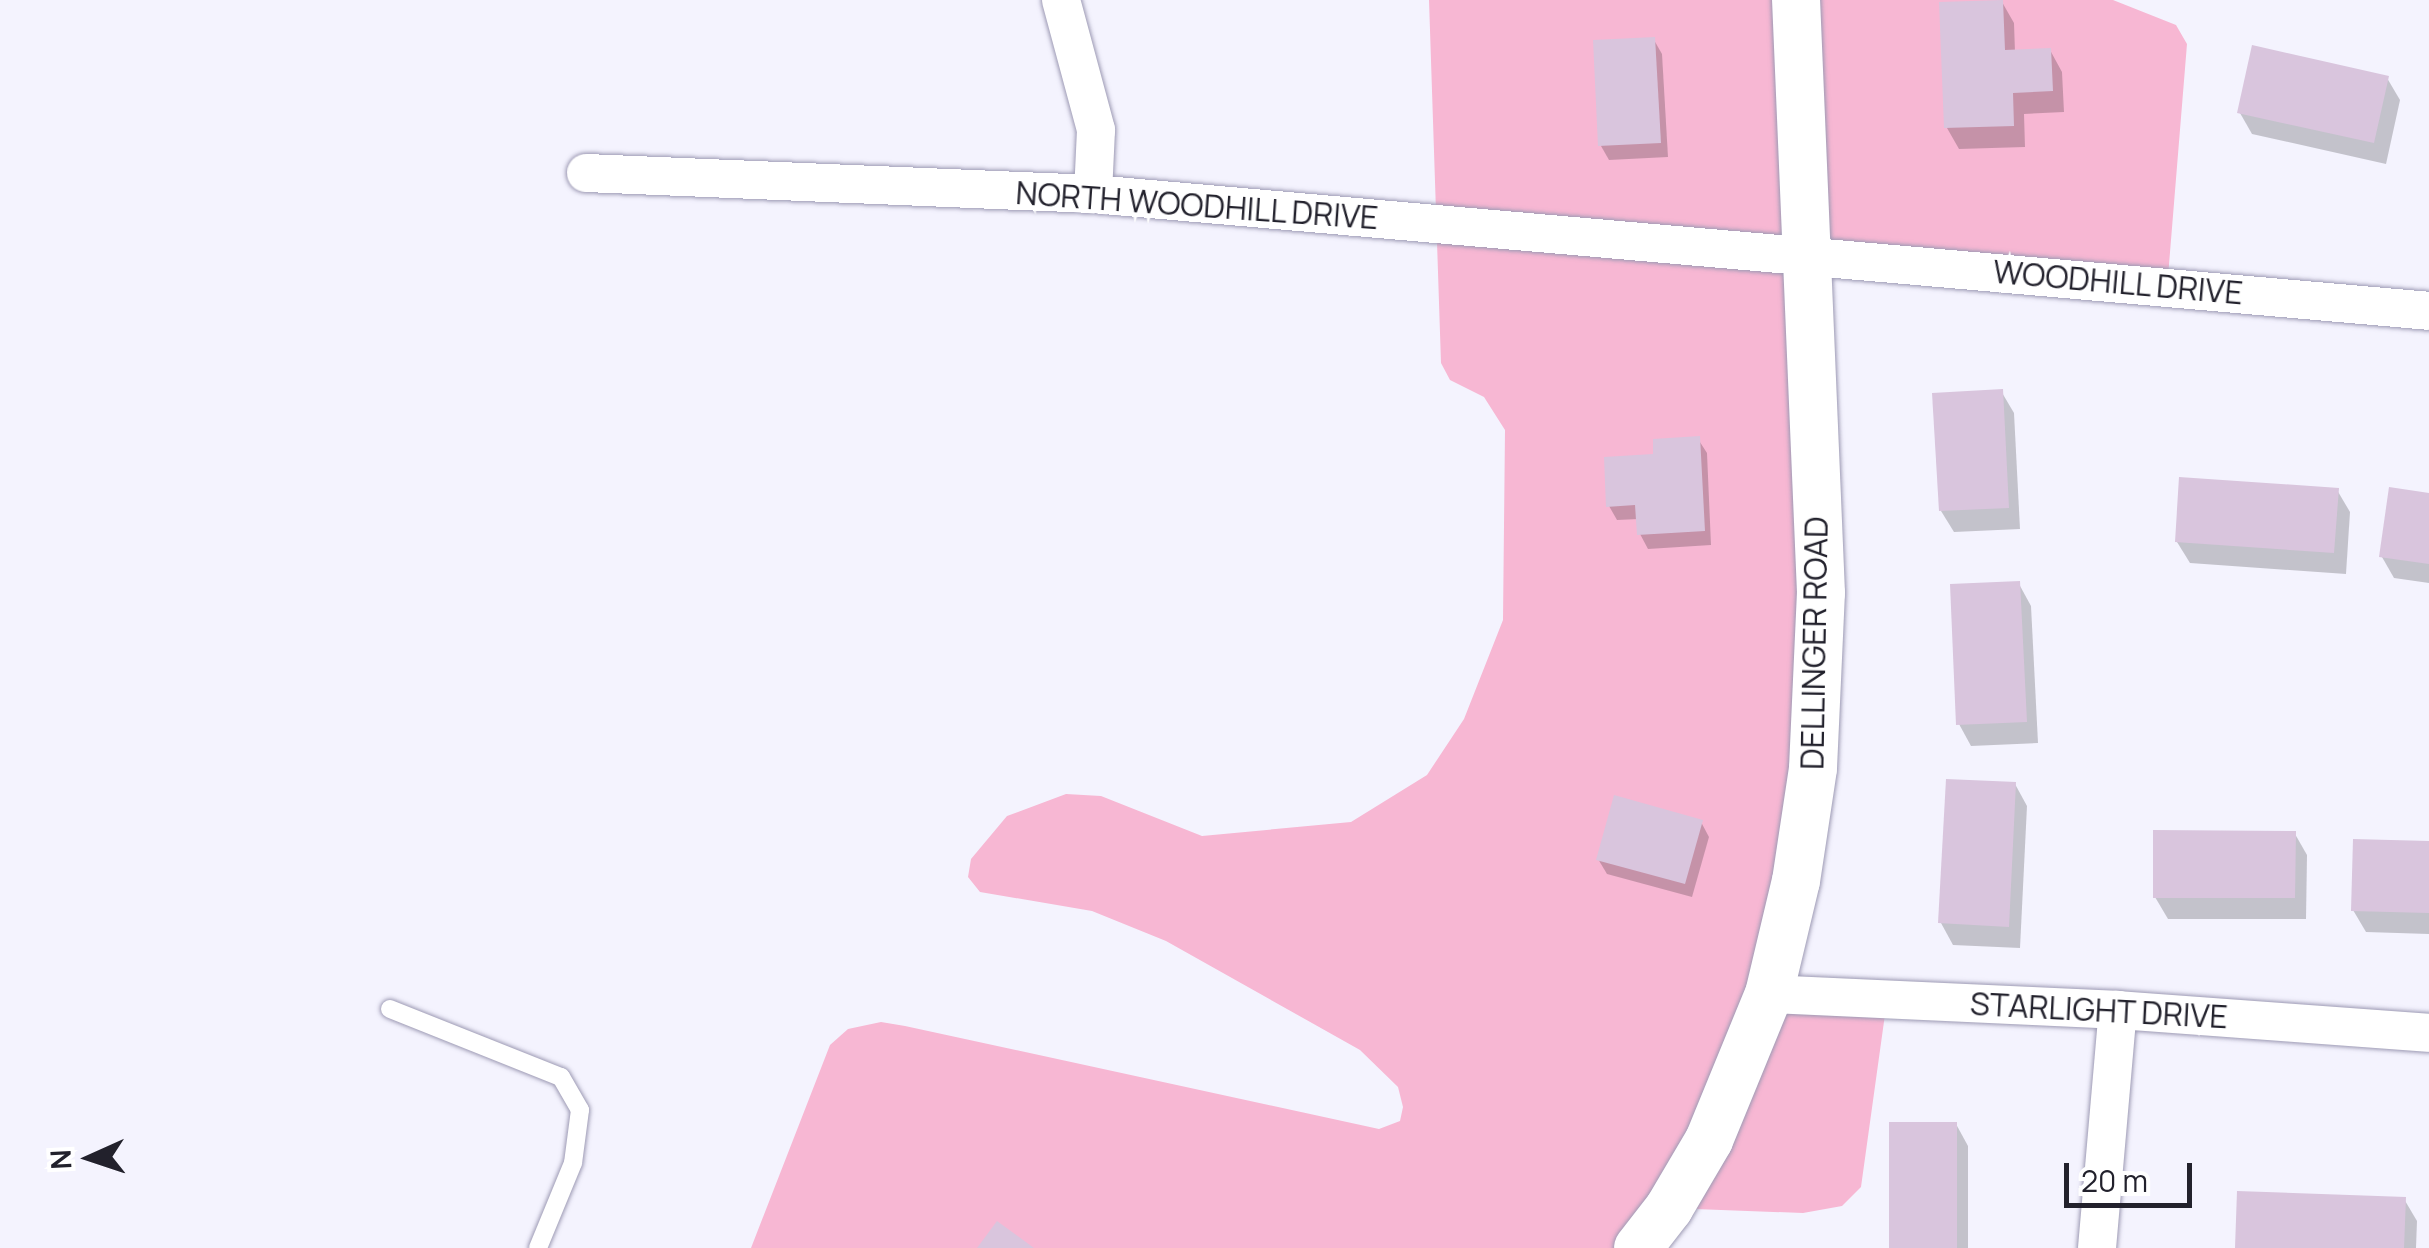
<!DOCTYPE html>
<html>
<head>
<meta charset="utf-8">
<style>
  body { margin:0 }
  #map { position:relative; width:2429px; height:1248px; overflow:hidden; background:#f4f3fe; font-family:Manrope,sans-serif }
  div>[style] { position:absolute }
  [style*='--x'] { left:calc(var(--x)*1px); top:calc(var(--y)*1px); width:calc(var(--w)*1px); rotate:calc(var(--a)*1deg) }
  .green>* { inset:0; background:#f7b7d3 }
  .shadow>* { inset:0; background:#0003 }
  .building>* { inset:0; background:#d9c5dd }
  .roads { filter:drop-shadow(0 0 2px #9d9ab4) drop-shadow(0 0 2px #9d9ab4) }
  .service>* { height:18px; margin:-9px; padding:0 9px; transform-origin:9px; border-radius:9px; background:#fff }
  .minor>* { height:38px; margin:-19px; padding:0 19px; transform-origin:19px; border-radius:19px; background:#fff }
  .tertiary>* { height:48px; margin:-24px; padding:0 24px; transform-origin:24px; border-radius:24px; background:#fff }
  span { translate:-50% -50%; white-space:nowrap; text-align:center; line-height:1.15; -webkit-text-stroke:8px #fff; paint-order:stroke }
  .street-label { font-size:32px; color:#22212c }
  .north { position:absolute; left:40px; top:1108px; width:100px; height:100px; -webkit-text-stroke:8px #fff; paint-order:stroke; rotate:267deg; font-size:28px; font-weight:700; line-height:40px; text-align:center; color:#22212c }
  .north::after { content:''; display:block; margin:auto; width:35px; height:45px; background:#22212c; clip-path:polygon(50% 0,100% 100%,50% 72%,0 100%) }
  .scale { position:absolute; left:2064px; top:1163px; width:128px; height:45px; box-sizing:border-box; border:5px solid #22212c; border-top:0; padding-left:12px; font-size:30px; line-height:35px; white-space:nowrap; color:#22212c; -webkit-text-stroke:8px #fff; paint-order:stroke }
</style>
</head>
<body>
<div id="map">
  <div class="green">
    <i style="clip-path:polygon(1429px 0,2113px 0,2176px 25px,2187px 44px,2167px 289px,1807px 253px,1821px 593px,1769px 994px,1887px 1000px,1861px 1187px,1842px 1206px,1803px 1213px,1669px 1208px,1638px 1248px,751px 1248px,830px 1045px,848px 1029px,881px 1022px,905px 1026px,1379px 1129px,1400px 1121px,1403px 1107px,1398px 1087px,1360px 1050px,1166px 941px,1092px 911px,980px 892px,968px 877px,971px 859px,1007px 816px,1066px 794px,1101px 796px,1202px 836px,1351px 822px,1427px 775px,1464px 719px,1503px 620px,1505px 430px,1484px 397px,1450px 380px,1441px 363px)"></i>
  </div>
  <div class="shadow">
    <i style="clip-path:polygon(2002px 2px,2014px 23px,2015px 52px,2050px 50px,2062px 72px,2064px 112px,2024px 114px,2025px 147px,1959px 149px,1947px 128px)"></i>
    <i style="clip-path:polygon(1654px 40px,1662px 54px,1668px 157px,1609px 160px,1601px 146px)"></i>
    <i style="clip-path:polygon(2387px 78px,2400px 100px,2386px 164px,2252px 134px,2240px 113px)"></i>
    <i style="clip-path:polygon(2001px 391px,2014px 413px,2020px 529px,1954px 532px,1941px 511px)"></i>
    <i style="clip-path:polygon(1698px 439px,1707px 453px,1711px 545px,1648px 549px,1640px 534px,1639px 519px,1617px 520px,1609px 506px,1656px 456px)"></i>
    <i style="clip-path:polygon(2337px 490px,2350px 512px,2346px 574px,2190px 563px,2177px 542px)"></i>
    <i style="clip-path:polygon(2429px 495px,2429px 583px,2394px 578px,2382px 557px)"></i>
    <i style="clip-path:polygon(2019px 584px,2031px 606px,2038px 743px,1971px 746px,1959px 724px)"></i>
    <i style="clip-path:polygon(2015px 784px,2027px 806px,2020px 948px,1953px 945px,1941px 923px)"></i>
    <i style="clip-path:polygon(1701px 822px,1709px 837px,1692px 897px,1607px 874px,1598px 859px)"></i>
    <i style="clip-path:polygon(2295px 834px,2307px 855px,2306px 919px,2168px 919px,2155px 897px)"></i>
    <i style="clip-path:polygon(2429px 844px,2429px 934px,2366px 932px,2353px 910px)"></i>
    <i style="clip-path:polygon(1956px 1124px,1968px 1146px,1968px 1248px,1891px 1248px)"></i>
    <i style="clip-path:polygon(2404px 1199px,2417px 1221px,2416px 1248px,2238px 1248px)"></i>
  </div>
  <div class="building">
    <i style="clip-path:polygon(2003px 0,2005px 50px,2051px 48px,2053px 91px,2013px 93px,2014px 126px,1944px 128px,1939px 2px)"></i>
    <i style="clip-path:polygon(1655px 37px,1661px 143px,1598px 146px,1593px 40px)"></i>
    <i style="clip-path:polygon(2252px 45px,2389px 76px,2374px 143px,2237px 113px)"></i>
    <i style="clip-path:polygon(2003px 389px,2009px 508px,1939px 511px,1932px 393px)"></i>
    <i style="clip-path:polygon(1700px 436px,1705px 531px,1637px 535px,1635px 505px,1606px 507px,1604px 457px,1653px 454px,1653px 439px)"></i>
    <i style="clip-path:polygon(2179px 477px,2339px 488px,2334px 553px,2175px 542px)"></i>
    <i style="clip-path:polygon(2389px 487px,2429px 493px,2429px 564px,2379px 557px)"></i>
    <i style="clip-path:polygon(2020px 581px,2027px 722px,1956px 725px,1950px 584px)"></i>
    <i style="clip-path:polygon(1946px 779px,2016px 782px,2009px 927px,1938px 923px)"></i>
    <i style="clip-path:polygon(1614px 795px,1703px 820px,1685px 884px,1596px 860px)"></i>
    <i style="clip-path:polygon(2153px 830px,2296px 831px,2295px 898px,2153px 898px)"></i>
    <i style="clip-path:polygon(2353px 839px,2429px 841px,2429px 913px,2351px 911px)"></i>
    <i style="clip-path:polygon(1889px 1122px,1957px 1122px,1957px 1248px,1889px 1248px)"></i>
    <i style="clip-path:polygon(2237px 1191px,2406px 1197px,2404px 1248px,2235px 1248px)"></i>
    <i style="clip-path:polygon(997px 1221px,1034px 1248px,977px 1248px)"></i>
  </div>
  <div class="roads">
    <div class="service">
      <i style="--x:390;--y:1009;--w:184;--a:21.7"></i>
      <i style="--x:561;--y:1077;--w:38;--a:60"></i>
      <i style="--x:580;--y:1110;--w:53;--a:97.5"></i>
      <i style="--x:573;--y:1163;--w:92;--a:112.4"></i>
    </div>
    <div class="minor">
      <i style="--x:1061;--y:0;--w:135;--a:74.9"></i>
      <i style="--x:1096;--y:130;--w:64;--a:92.7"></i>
      <i style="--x:586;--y:173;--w:507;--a:2.37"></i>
      <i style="--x:1093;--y:194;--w:1341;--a:5"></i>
      <i style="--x:1769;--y:994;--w:349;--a:2.6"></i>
      <i style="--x:2118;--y:1010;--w:312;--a:4.2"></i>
      <i style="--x:2097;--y:1248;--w:239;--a:-85"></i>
    </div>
    <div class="tertiary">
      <i style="--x:1638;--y:1248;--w:51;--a:-52.2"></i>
      <i style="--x:1669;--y:1208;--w:79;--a:-59.5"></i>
      <i style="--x:1709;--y:1140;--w:158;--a:-67.7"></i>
      <i style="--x:1769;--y:994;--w:116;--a:-76.6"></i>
      <i style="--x:1796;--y:881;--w:114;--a:-81.4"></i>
      <i style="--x:1813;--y:768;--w:175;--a:-87.4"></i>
      <i style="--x:1821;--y:593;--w:594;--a:-92.41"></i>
    </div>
  </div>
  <div class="street-label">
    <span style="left:1197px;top:205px;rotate:4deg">NORTH WOODHILL DRIVE</span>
    <span style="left:2118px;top:282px;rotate:5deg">WOODHILL DRIVE</span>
    <span style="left:1814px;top:643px;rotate:-89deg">DELLINGER ROAD</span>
    <span style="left:2099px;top:1010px;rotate:3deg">STARLIGHT DRIVE</span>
  </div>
  <div class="north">N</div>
  <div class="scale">20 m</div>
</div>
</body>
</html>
